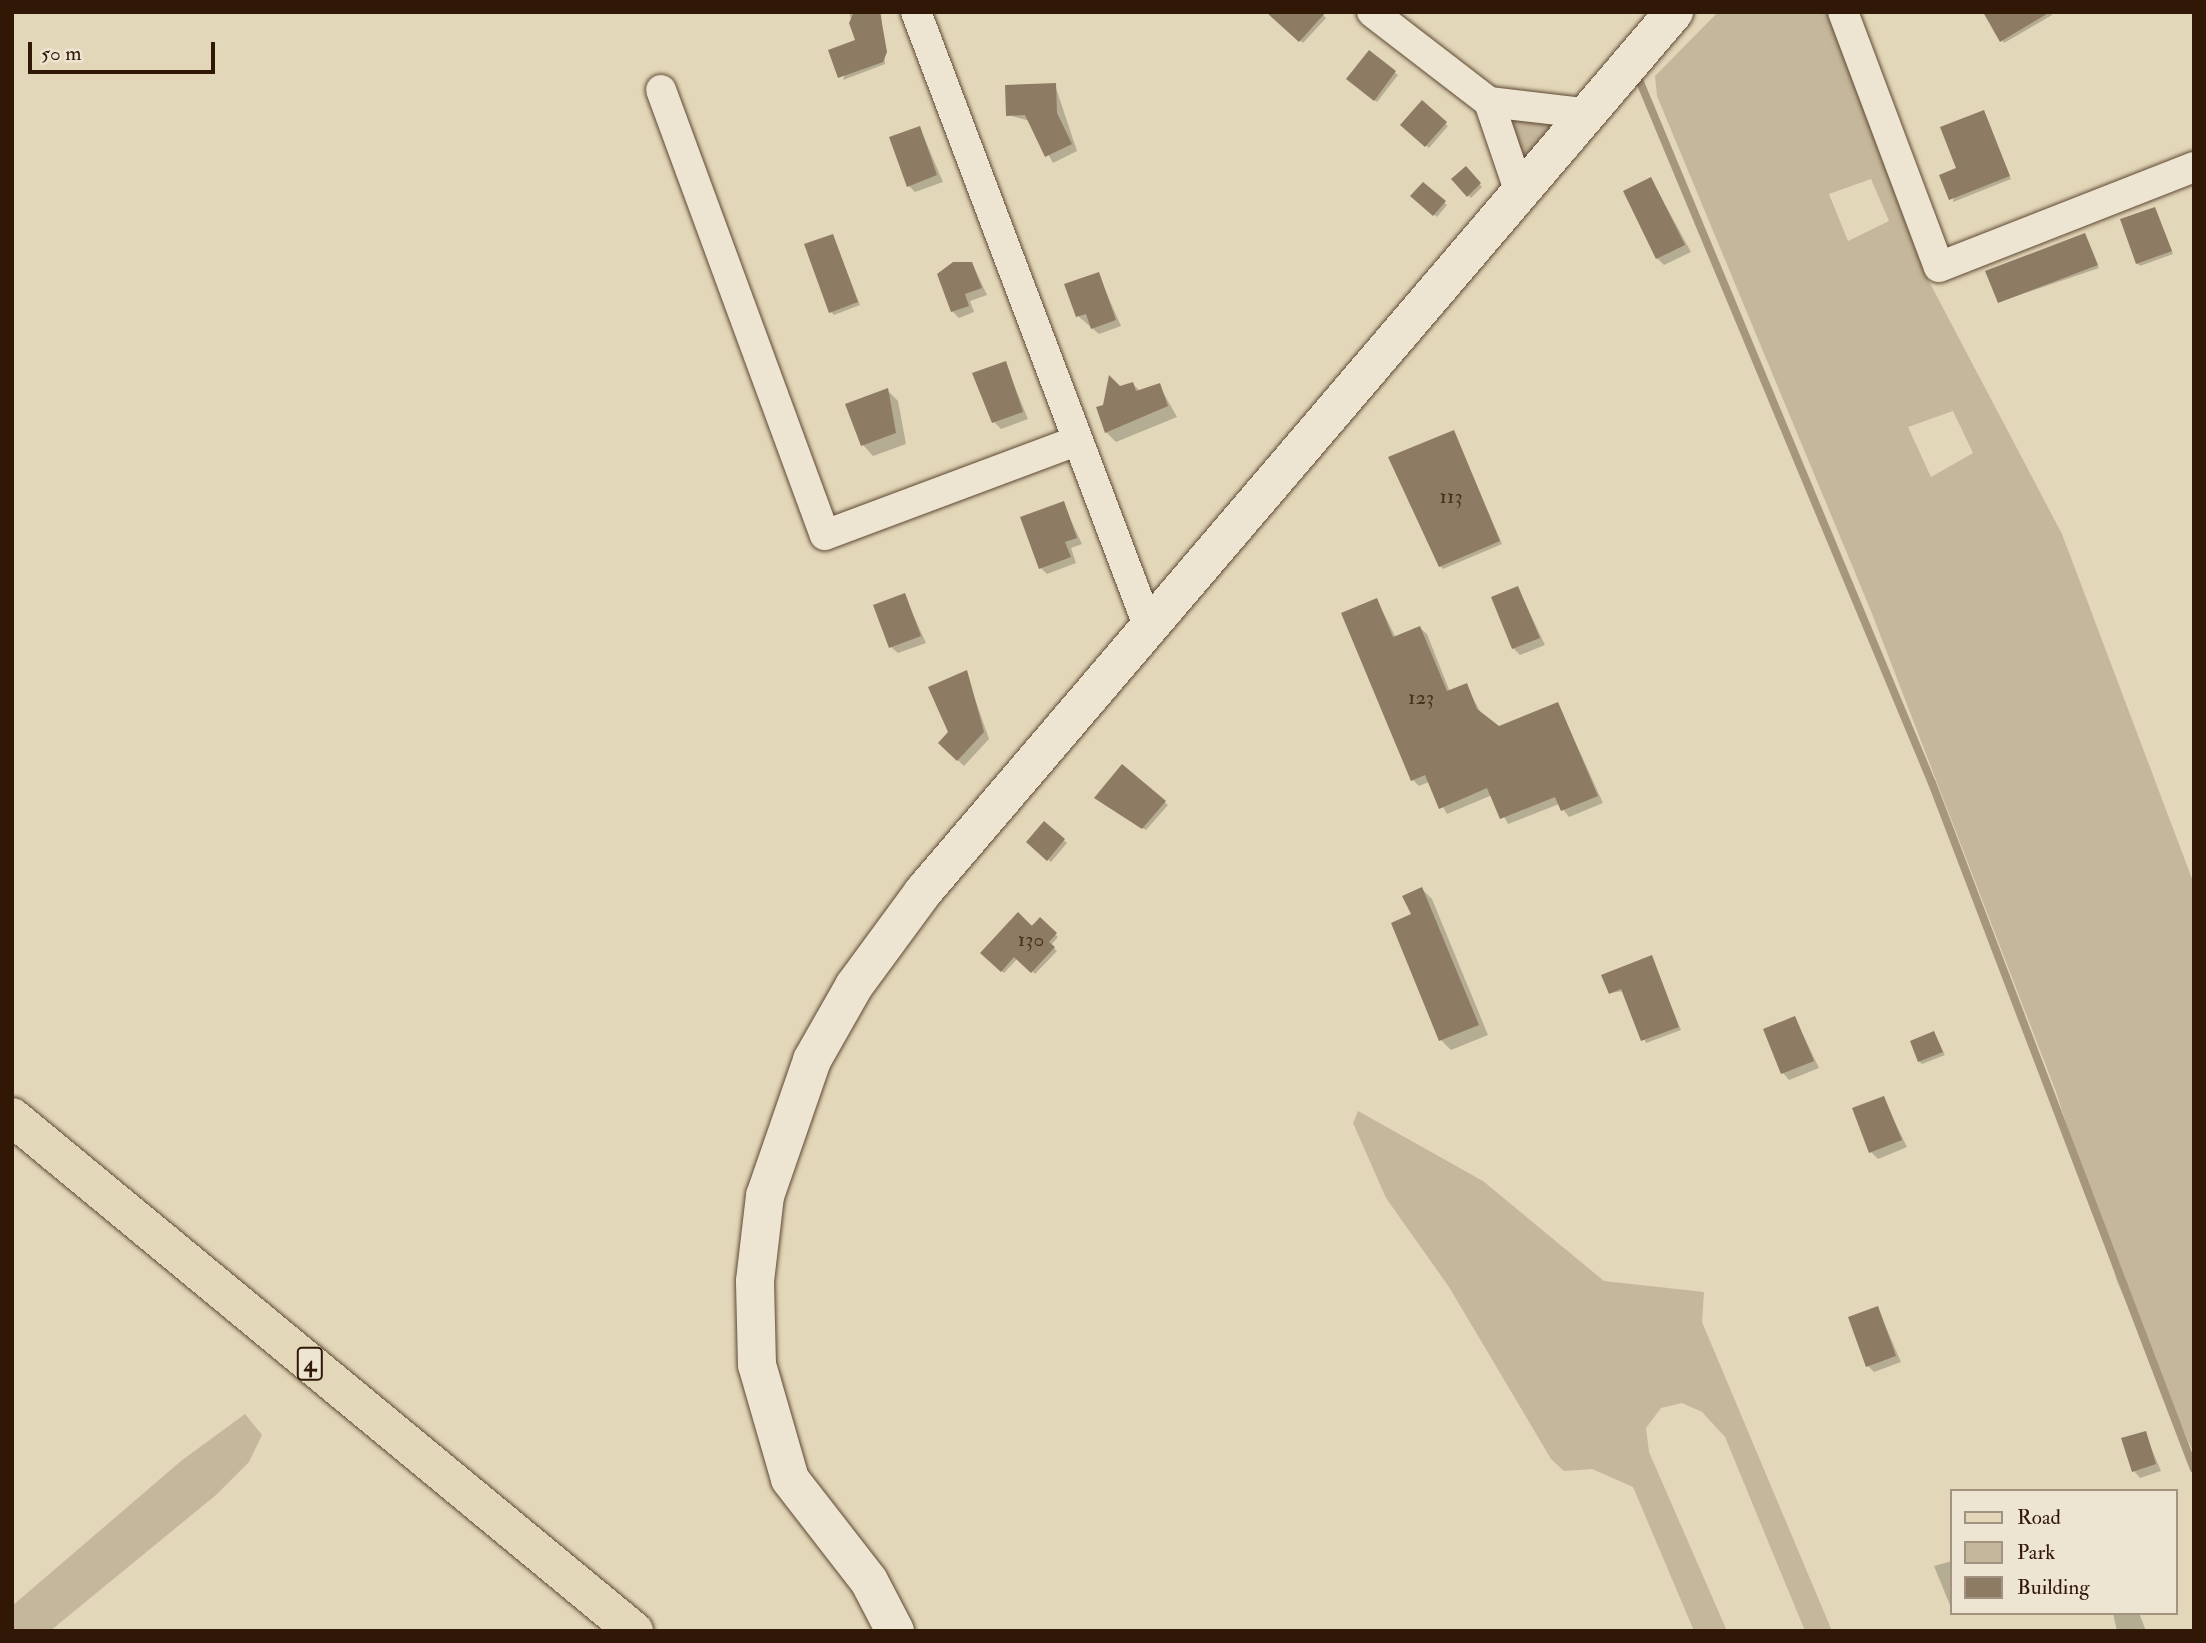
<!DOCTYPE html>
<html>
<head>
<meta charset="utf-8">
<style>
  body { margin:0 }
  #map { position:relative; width:2206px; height:1643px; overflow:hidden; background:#e3d7b9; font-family:"IM FELL Double Pica",serif }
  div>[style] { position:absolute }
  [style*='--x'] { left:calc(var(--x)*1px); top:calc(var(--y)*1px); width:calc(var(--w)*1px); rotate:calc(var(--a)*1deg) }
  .green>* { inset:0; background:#c5b79b }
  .shadow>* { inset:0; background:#0003 }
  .stream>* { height:8px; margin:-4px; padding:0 4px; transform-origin:4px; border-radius:4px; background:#a6967c }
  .building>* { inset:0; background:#8e7b63 }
  .roads { filter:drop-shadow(0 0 2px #5e4833) drop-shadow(0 0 2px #5e4833) }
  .street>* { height:30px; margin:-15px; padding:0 15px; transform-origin:15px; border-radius:15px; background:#ede5d2 }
  .secondary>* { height:38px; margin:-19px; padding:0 19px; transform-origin:19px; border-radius:19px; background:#ede5d2 }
  .primary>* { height:38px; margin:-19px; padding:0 19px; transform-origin:19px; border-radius:19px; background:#e3d7b9 }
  span { translate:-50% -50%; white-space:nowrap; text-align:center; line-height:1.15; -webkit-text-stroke:5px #ede5d2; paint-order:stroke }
  .number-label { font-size:21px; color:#48311d }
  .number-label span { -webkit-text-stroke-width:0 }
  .shield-label span { padding:2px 5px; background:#ede5d2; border:2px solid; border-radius:5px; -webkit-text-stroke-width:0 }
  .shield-label { font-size:23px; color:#311806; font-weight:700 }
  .frame { position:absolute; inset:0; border:14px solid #311806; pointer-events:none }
  .legend { position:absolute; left:1950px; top:1489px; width:228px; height:126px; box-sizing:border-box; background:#ede5d2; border:2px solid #a29380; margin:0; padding:9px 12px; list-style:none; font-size:21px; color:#311806 }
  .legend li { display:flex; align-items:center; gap:14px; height:35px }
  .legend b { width:35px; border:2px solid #a29380 }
  .scale { position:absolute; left:28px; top:42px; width:187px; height:32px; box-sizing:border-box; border:4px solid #311806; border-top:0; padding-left:9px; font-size:21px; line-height:24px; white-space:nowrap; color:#311806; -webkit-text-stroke:5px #ede5d2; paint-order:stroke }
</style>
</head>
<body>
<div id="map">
  <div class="green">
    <i style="clip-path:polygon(evenodd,1718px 12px,1827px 12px,1923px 270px,2062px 534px,2194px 884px,2194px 1454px,2118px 1284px,2056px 1092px,1871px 611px,1657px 96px,1655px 76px,1718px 12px,1871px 179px,1889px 221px,1848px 241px,1829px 194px,1871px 179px,1718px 12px,1953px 411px,1973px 453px,1931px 477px,1908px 427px,1953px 411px)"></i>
    <i style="clip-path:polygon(1518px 116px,1558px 122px,1523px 164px,1512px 125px)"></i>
    <i style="clip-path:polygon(1358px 1111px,1483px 1181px,1604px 1281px,1704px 1292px,1702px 1322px,1832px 1631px,1805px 1631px,1725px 1437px,1702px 1412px,1682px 1403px,1661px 1408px,1646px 1428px,1649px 1452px,1727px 1631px,1694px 1631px,1633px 1487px,1592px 1469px,1564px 1471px,1551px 1459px,1449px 1287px,1386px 1198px,1353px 1123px)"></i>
    <i style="clip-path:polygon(245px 1414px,262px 1435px,249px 1462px,216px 1495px,50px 1631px,12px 1631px,12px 1606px,181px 1461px)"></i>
  </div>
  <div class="shadow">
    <i style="clip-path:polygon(849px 12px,881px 12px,885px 64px,843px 80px,857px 41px)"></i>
    <i style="clip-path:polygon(1320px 12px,1326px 18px,1303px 43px,1274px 17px)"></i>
    <i style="clip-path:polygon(1985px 12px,2050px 12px,2052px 15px,2004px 43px)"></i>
    <i style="clip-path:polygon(1369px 53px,1398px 75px,1377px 102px,1351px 82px)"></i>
    <i style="clip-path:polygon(1055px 85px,1077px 151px,1053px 163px,1030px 121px,1008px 115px)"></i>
    <i style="clip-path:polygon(1422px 103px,1448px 126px,1429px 148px,1402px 125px)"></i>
    <i style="clip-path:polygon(1983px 112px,2011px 179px,1953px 202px,1958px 169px)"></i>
    <i style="clip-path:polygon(920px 128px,943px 182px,915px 192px,909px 186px)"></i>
    <i style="clip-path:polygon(1466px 169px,1482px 187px,1471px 198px,1454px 179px)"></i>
    <i style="clip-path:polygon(1651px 179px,1691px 252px,1664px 265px,1657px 258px)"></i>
    <i style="clip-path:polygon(1423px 184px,1447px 205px,1437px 217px,1413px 196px)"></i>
    <i style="clip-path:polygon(2155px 209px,2173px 254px,2140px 266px,2137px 263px)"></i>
    <i style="clip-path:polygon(2085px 235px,2099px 268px,1999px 302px)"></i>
    <i style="clip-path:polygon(833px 236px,860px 305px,834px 315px,831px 312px)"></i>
    <i style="clip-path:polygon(972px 263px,987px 295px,970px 301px,974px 312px,959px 318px,952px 311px)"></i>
    <i style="clip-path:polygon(1098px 274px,1121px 326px,1099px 334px,1078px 316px)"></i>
    <i style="clip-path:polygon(1005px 363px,1028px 419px,1001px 429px,994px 422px)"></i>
    <i style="clip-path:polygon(1133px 384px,1140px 391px,1159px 385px,1177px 417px,1116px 442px,1106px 432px,1104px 406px)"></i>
    <i style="clip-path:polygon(887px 390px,898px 401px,906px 444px,873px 456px,863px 445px)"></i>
    <i style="clip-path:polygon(1454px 432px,1502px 544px,1443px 569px,1440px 566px)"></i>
    <i style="clip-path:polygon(1063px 503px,1082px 544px,1071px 548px,1076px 563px,1047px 574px,1041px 568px)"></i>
    <i style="clip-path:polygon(1518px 588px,1545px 645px,1520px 655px,1513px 648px)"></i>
    <i style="clip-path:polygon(904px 595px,926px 643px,898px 653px,891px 647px)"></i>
    <i style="clip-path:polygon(1377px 600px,1396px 638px,1420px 628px,1427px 634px,1450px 692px,1466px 685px,1482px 715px,1499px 728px,1558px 704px,1603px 803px,1569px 817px,1559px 804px,1508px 824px,1492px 795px,1447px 814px,1429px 782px,1419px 786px,1413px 780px)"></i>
    <i style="clip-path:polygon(966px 673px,989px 739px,964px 766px,940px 743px,950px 733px)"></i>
    <i style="clip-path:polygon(1123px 767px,1168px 805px,1146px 830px,1096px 798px)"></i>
    <i style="clip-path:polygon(1044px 823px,1067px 843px,1051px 862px,1028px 842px)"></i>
    <i style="clip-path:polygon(1422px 889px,1432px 899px,1488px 1035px,1451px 1050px,1441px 1040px,1393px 924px,1413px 915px)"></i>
    <i style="clip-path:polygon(1040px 920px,1058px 937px,1051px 945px,1057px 951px,1035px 974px,1018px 958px,1004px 973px,983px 953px)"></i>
    <i style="clip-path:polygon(1651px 957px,1681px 1030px,1646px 1043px,1624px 991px,1610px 993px)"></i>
    <i style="clip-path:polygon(1795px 1018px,1819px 1068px,1789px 1080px,1783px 1073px)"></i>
    <i style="clip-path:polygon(1934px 1033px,1945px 1055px,1922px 1064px,1919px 1061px)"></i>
    <i style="clip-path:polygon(1883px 1098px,1907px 1147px,1878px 1159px,1871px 1152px)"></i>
    <i style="clip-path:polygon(1878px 1309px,1901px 1362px,1874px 1372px,1868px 1366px)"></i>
    <i style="clip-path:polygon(2145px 1433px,2161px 1471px,2140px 1478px,2134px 1471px)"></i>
    <i style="clip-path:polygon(1952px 1561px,1952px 1610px,1934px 1566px)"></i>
    <i style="clip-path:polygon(2113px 1613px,2139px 1613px,2146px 1631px,2117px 1631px)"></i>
  </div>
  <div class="stream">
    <i style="--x:1640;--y:82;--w:759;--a:67.39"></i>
    <i style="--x:1932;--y:783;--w:734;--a:69.1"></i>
  </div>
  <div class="building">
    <i style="clip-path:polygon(854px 12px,880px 12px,887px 52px,883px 62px,838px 78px,828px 50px,855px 40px,849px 23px)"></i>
    <i style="clip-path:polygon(1266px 12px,1326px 12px,1299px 42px)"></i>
    <i style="clip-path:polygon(1983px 12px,2050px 12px,2000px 42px)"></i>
    <i style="clip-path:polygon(1369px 50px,1396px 71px,1374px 101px,1346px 79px)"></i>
    <i style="clip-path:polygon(1056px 83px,1057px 113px,1072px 144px,1045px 157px,1025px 115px,1006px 116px,1005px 85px)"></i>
    <i style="clip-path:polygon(1422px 100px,1447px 122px,1425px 147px,1400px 125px)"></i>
    <i style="clip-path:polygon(1984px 110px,2010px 176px,1949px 200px,1939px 175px,1956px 168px,1940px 127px)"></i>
    <i style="clip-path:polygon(920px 126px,937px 175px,907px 187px,889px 137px)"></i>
    <i style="clip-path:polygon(1466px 166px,1481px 183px,1467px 197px,1451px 179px)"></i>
    <i style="clip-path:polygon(1651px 177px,1685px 245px,1656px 259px,1623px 191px)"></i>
    <i style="clip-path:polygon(1423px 182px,1446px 201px,1433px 216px,1410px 196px)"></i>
    <i style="clip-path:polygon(2155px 207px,2172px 251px,2136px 264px,2120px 219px)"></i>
    <i style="clip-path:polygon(2085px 233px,2098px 265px,1998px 303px,1985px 271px)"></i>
    <i style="clip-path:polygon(833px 234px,858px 302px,829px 313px,804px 244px)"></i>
    <i style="clip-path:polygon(953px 262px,972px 262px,982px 288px,965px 294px,969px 306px,951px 312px,937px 274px)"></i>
    <i style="clip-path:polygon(1099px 272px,1116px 320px,1091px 329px,1086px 314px,1076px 317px,1064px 284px)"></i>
    <i style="clip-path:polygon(1006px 361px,1023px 412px,992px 423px,972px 373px)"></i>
    <i style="clip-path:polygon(1109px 375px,1120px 386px,1133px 382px,1136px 391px,1160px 383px,1168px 406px,1105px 433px,1096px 407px,1103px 405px)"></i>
    <i style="clip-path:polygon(888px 388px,896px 433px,861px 446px,845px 404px)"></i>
    <i style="clip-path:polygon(1454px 430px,1500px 541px,1439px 567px,1388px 457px)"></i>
    <i style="clip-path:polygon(1064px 501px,1077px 538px,1065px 542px,1071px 557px,1039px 569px,1020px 517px)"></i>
    <i style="clip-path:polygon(1518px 586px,1540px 638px,1512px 649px,1491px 597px)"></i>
    <i style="clip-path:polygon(905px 593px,921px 636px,889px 648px,873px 605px)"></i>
    <i style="clip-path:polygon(1377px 598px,1393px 637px,1420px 626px,1447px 691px,1467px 683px,1477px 709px,1499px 726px,1558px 702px,1598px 796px,1561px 811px,1555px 797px,1500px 819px,1487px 788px,1439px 809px,1425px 775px,1411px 781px,1341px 613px)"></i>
    <i style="clip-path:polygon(967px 670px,984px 732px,957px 761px,938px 743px,948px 732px,928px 687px)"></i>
    <i style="clip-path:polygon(1122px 764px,1166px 801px,1142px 829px,1094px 798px)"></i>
    <i style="clip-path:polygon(1044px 821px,1065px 839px,1047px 861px,1026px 842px)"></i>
    <i style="clip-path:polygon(1422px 887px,1479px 1025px,1439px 1041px,1391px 923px,1411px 914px,1402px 896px)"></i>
    <i style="clip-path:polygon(1018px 912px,1032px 926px,1040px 917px,1057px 933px,1049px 942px,1055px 947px,1031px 973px,1014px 957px,1001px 972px,980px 953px)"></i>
    <i style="clip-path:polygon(1652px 955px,1679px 1027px,1641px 1041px,1621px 989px,1609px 994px,1601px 975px)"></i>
    <i style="clip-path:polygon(1795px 1016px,1814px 1061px,1781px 1074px,1763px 1029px)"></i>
    <i style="clip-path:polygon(1934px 1031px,1943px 1052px,1918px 1062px,1910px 1041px)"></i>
    <i style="clip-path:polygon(1884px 1096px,1902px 1140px,1869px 1153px,1852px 1108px)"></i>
    <i style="clip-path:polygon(1878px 1306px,1896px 1356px,1866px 1367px,1848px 1317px)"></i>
    <i style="clip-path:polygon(2146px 1431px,2156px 1464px,2132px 1472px,2121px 1438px)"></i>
  </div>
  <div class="roads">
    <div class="street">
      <i style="--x:916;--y:12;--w:659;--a:69.28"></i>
      <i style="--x:1372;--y:12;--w:148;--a:37.6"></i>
      <i style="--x:1489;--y:102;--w:93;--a:71.2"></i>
      <i style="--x:1843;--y:12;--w:272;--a:69.4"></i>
      <i style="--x:1939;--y:267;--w:274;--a:-21.4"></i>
      <i style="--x:661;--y:90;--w:474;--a:69.8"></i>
      <i style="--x:825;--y:535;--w:269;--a:-20.5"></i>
      <i style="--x:1489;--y:102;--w:96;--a:6.6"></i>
    </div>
    <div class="secondary">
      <i style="--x:895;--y:1631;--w:56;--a:-117.5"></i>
      <i style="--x:869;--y:1581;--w:129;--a:-127.8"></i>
      <i style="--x:790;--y:1479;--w:119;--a:-106.1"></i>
      <i style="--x:757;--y:1365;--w:84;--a:-91.4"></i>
      <i style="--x:755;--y:1281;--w:86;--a:-83.3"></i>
      <i style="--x:765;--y:1196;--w:144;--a:-70.9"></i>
      <i style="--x:812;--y:1060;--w:85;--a:-60.4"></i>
      <i style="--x:854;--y:986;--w:117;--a:-53.7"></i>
      <i style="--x:923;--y:892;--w:1157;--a:-49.52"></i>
    </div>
    <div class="primary">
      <i style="--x:12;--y:1117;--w:807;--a:39.57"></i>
    </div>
  </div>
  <div class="number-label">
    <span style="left:1451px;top:497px">113</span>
    <span style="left:1421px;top:698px">123</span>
    <span style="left:1031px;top:940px">130</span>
  </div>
  <div class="shield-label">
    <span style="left:310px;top:1364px">4</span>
  </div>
  <div class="frame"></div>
  <ul class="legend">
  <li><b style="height:9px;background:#e3d7b9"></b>Road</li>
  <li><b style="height:19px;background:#c5b79b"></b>Park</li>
  <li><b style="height:19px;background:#8e7b63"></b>Building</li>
  </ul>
  <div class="scale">50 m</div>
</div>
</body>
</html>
